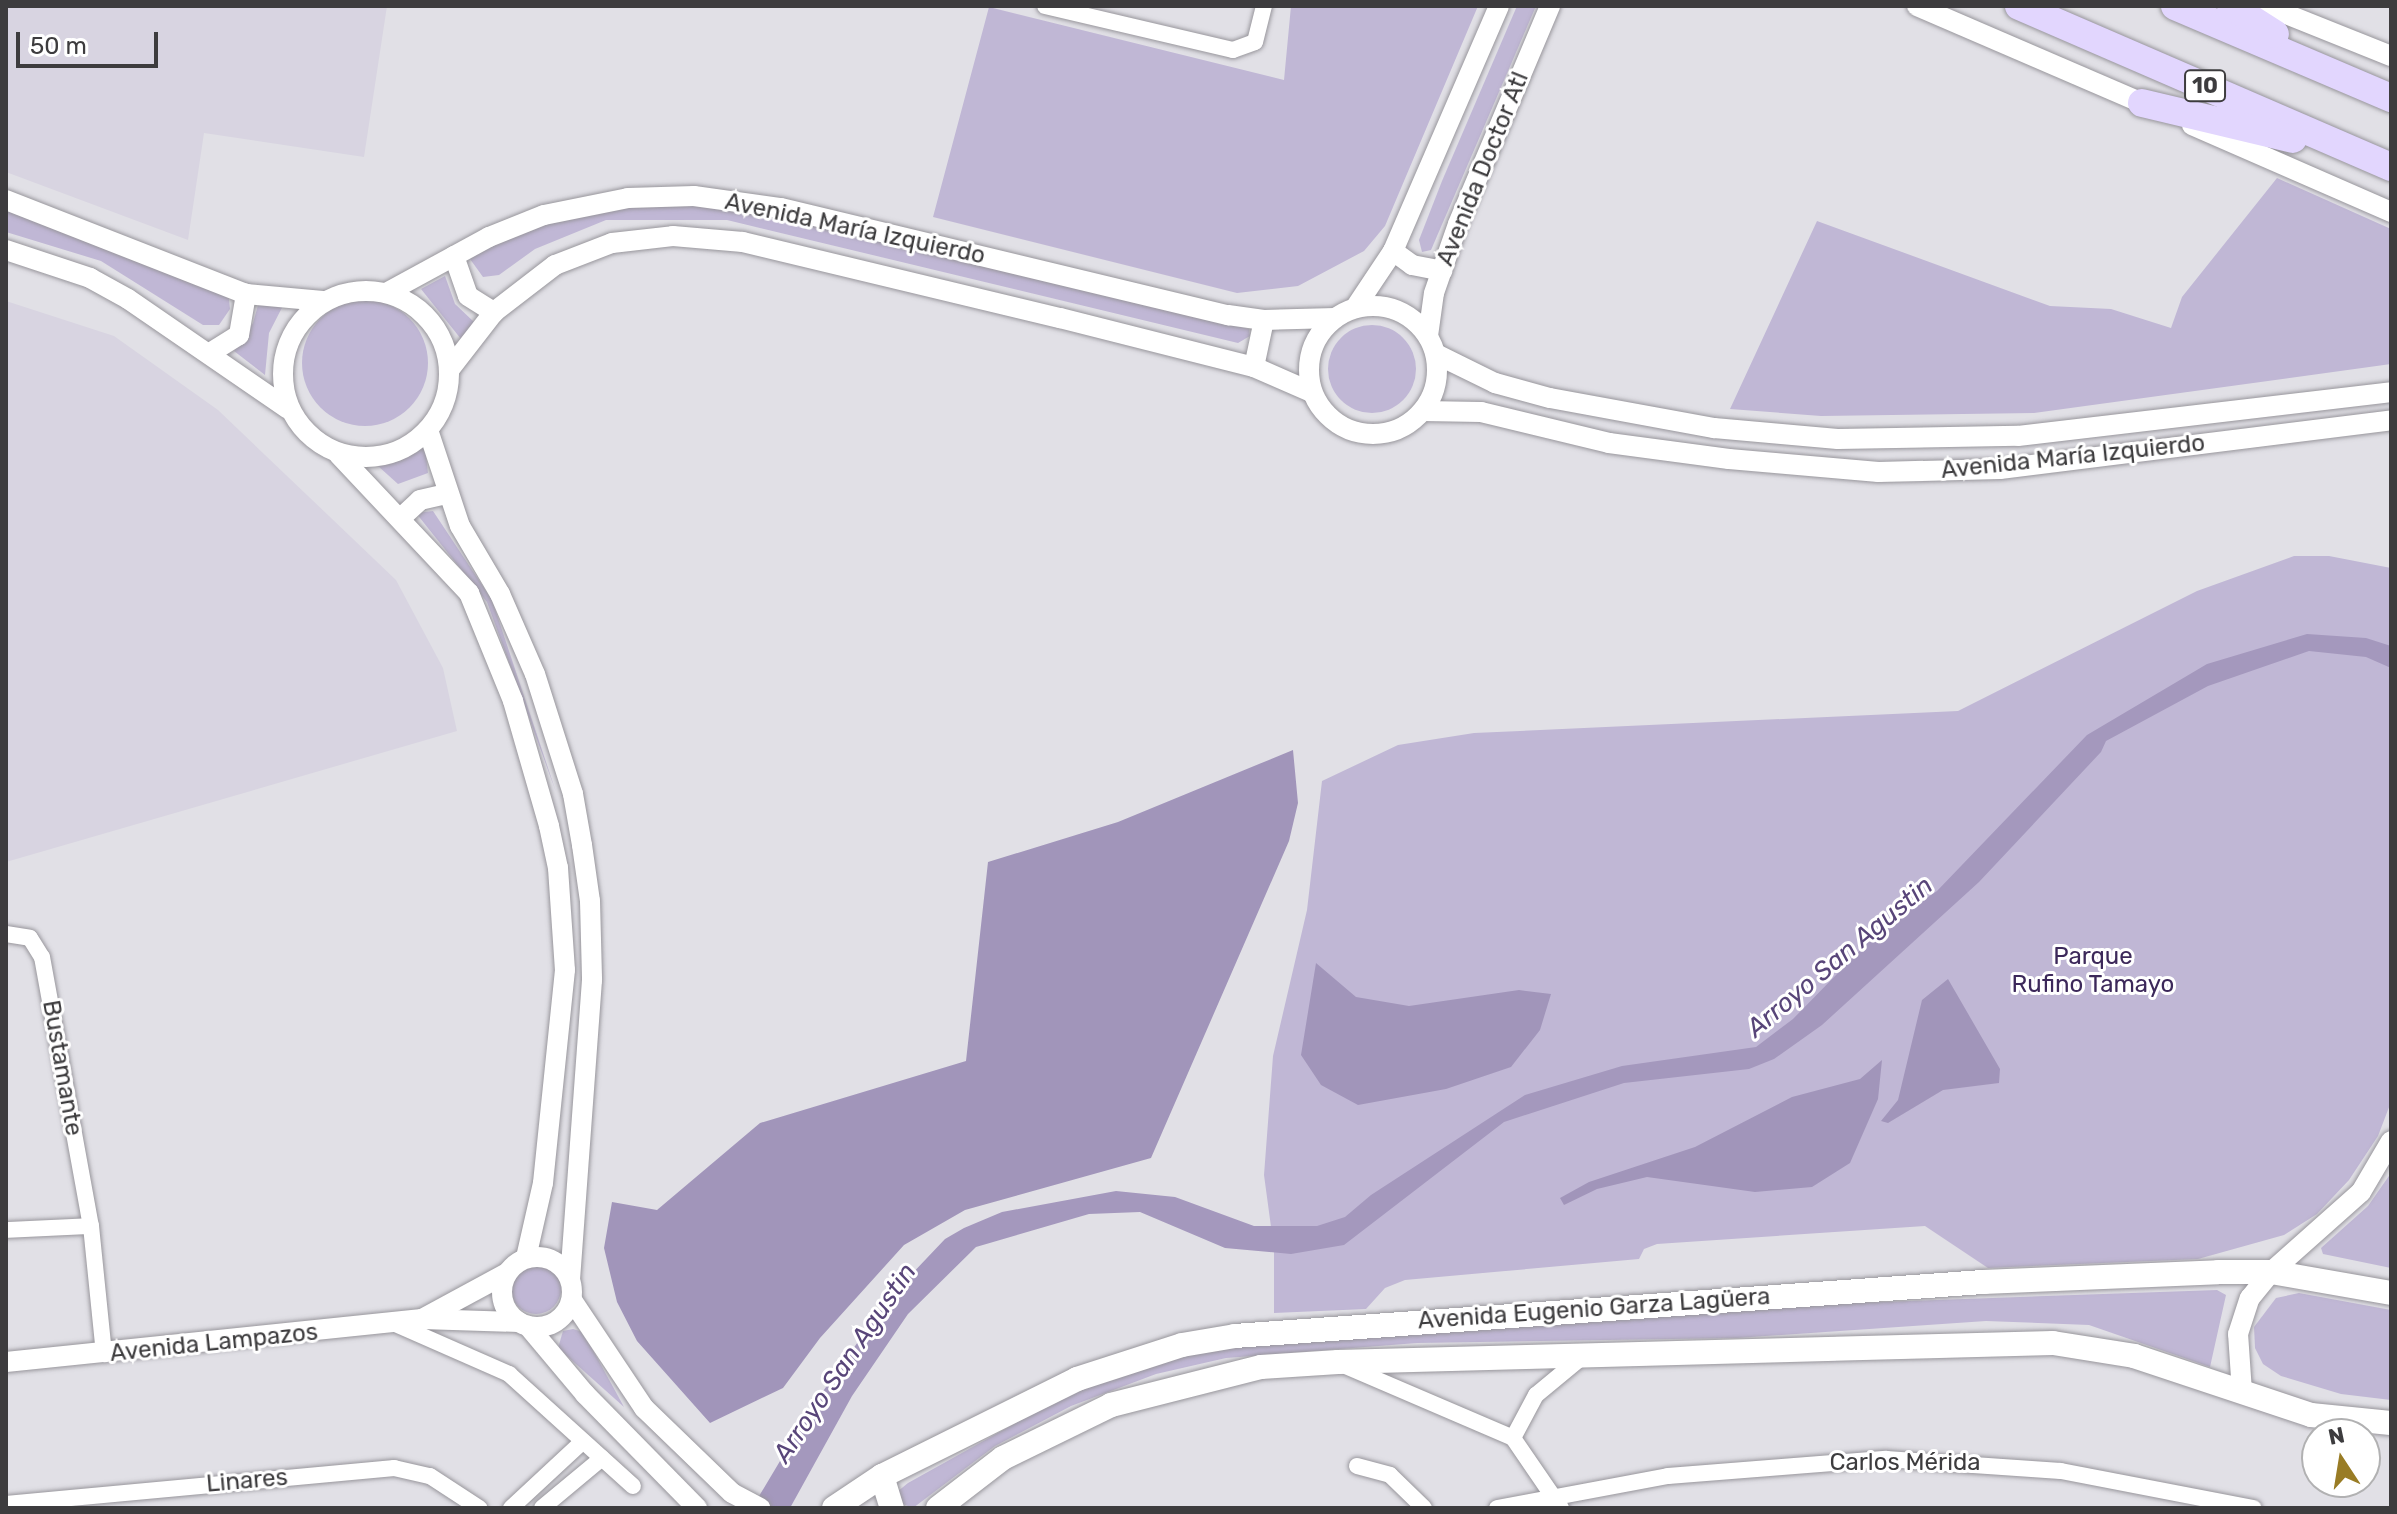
<!DOCTYPE html>
<html>
<head>
<meta charset="utf-8">
<style>
  body { margin:0 }
  #map { position:relative; width:2397px; height:1514px; overflow:hidden; background:#e1e0e6; font-family:Rubik,sans-serif }
  div>[style] { position:absolute }
  [style*='--x'] { left:calc(var(--x)*1px); top:calc(var(--y)*1px); width:calc(var(--w)*1px); rotate:calc(var(--a)*1deg) }
  .built>* { inset:0; background:#d8d4e1 }
  .green>* { inset:0; background:#c0b7d5 }
  .round { border-radius:50% }
  .forest>* { inset:0; background:#a195ba }
  .water>* { inset:0; background:#a498bd }
  .roads { filter:drop-shadow(0 0 2px #98969c) drop-shadow(0 0 2px #98969c) }
  .minor>* { height:16px; margin:-8px; padding:0 8px; transform-origin:8px; border-radius:8px; background:#fff }
  .tertiary>* { height:20px; margin:-10px; padding:0 10px; transform-origin:10px; border-radius:10px; background:#fff }
  .tertiary>.ring { margin:-10px; padding:0; box-sizing:content-box; background:none; border:20px solid #fff; border-radius:50% }
  .secondary>* { height:24px; margin:-12px; padding:0 12px; transform-origin:12px; border-radius:12px; background:#fff }
  .trunk>* { height:28px; margin:-14px; padding:0 14px; transform-origin:14px; border-radius:14px; background:#e2d6fe }
  span { translate:-50% -50%; white-space:nowrap; text-align:center; line-height:1.15; -webkit-text-stroke:6px #fff; paint-order:stroke }
  .shield-label span { padding:2px 6px; background:#fff; border:2px solid; border-radius:6px; -webkit-text-stroke-width:0 }
  .shield-label { font-size:22px; color:#3d3c3e; font-weight:700 }
  .street-label { font-size:24px; color:#3d3c3e }
  .park-label { font-size:24px; color:#3c285a }
  .water-label { font-size:26px; color:#584579; font-style:italic }
  .frame { position:absolute; inset:0; border:8px solid #3d3c3e; pointer-events:none }
  .north { position:absolute; left:2301px; top:1418px; width:80px; height:80px; box-sizing:border-box; background:#fff; border:2px solid #b1b1b2; border-radius:50%; rotate:348deg; font-size:22px; font-weight:700; line-height:32px; text-align:center; color:#3d3c3e }
  .north::after { content:''; display:block; margin:auto; width:28px; height:36px; background:#997c25; clip-path:polygon(50% 0,100% 100%,50% 72%,0 100%) }
  .scale { position:absolute; left:16px; top:32px; width:142px; height:36px; box-sizing:border-box; border:4px solid #3d3c3e; border-top:0; padding-left:10px; font-size:24px; line-height:28px; white-space:nowrap; color:#3d3c3e; -webkit-text-stroke:6px #fff; paint-order:stroke }
</style>
</head>
<body>
<div id="map">
  <div class="built">
    <i style="clip-path:polygon(6px 6px,387px 6px,364px 157px,204px 133px,188px 240px,6px 172px)"></i>
    <i style="clip-path:polygon(6px 301px,114px 336px,218px 410px,396px 580px,443px 668px,457px 731px,6px 862px)"></i>
  </div>
  <div class="green">
    <i style="clip-path:polygon(1291px 6px,1478px 6px,1385px 226px,1364px 251px,1298px 286px,1237px 293px,933px 217px,989px 7px,1284px 80px)"></i>
    <i style="clip-path:polygon(1517px 6px,1536px 6px,1431px 250px,1422px 252px,1419px 240px,1442px 181px)"></i>
    <i style="clip-path:polygon(2277px 178px,2391px 229px,2391px 364px,2034px 413px,1821px 416px,1730px 409px,1817px 221px,2050px 306px,2111px 309px,2171px 328px,2182px 297px)"></i>
    <i style="clip-path:polygon(653px 202px,762px 212px,1249px 329px,1250px 336px,1238px 343px,727px 220px,606px 220px,535px 249px,499px 275px,483px 277px,470px 259px,473px 246px,518px 228px)"></i>
    <i style="clip-path:polygon(6px 209px,228px 291px,230px 309px,219px 325px,203px 325px,101px 261px,6px 232px)"></i>
    <i style="clip-path:polygon(445px 276px,455px 304px,474px 322px,461px 339px,421px 289px)"></i>
    <i style="clip-path:polygon(262px 291px,290px 292px,269px 333px,265px 375px,234px 351px,253px 323px)"></i>
    <i class="round" style="left:302px;top:300px;width:126px;height:126px"></i>
    <i class="round" style="left:1328px;top:325px;width:88px;height:88px"></i>
    <i style="clip-path:polygon(425px 447px,428px 473px,398px 484px,378px 466px)"></i>
    <i style="clip-path:polygon(433px 511px,492px 600px,556px 792px,487px 602px,416px 513px)"></i>
    <i style="clip-path:polygon(2294px 556px,2329px 556px,2391px 568px,2391px 1102px,2378px 1136px,2349px 1180px,2317px 1214px,2284px 1235px,2198px 1259px,1988px 1268px,1925px 1226px,1657px 1244px,1644px 1249px,1639px 1259px,1405px 1280px,1385px 1288px,1366px 1309px,1274px 1313px,1274px 1249px,1264px 1175px,1273px 1056px,1307px 910px,1322px 781px,1398px 745px,1474px 733px,1958px 711px,2197px 591px)"></i>
    <i style="clip-path:polygon(2391px 1173px,2391px 1268px,2323px 1254px,2321px 1248px,2368px 1206px)"></i>
    <i class="round" style="left:511px;top:1264px;width:50px;height:50px"></i>
    <i style="clip-path:polygon(2217px 1290px,2226px 1295px,2210px 1367px,2089px 1325px,1986px 1321px,1737px 1338px,1417px 1343px,1226px 1358px,1156px 1374px,1071px 1406px,995px 1446px,913px 1508px,898px 1502px,897px 1492px,908px 1483px,1066px 1395px,1154px 1364px,1224px 1347px,1826px 1304px)"></i>
    <i style="clip-path:polygon(2299px 1293px,2391px 1310px,2391px 1400px,2341px 1394px,2281px 1376px,2263px 1364px,2255px 1348px,2254px 1327px,2276px 1298px)"></i>
    <i style="clip-path:polygon(573px 1329px,583px 1332px,624px 1407px,558px 1348px,563px 1331px)"></i>
  </div>
  <div class="forest">
    <i style="clip-path:polygon(1293px 750px,1298px 803px,1289px 841px,1151px 1158px,965px 1210px,904px 1245px,820px 1338px,783px 1388px,710px 1423px,637px 1341px,617px 1302px,604px 1248px,612px 1202px,657px 1210px,760px 1123px,966px 1061px,988px 862px,1118px 822px)"></i>
    <i style="clip-path:polygon(1316px 963px,1356px 997px,1409px 1006px,1519px 990px,1551px 994px,1540px 1030px,1511px 1067px,1446px 1089px,1358px 1105px,1321px 1085px,1301px 1055px)"></i>
    <i style="clip-path:polygon(1948px 979px,2000px 1069px,1999px 1083px,1943px 1090px,1888px 1123px,1881px 1121px,1898px 1100px,1922px 1000px)"></i>
    <i style="clip-path:polygon(1882px 1060px,1878px 1099px,1850px 1163px,1812px 1187px,1755px 1192px,1647px 1177px,1597px 1189px,1564px 1205px,1560px 1198px,1589px 1182px,1695px 1147px,1792px 1097px,1860px 1079px)"></i>
  </div>
  <div class="water">
    <i style="clip-path:polygon(2307px 634px,2366px 638px,2391px 646px,2391px 668px,2366px 657px,2309px 651px,2208px 686px,2106px 741px,2101px 752px,1979px 882px,1822px 1025px,1774px 1059px,1749px 1069px,1624px 1083px,1504px 1122px,1344px 1245px,1291px 1254px,1225px 1248px,1140px 1212px,1089px 1214px,976px 1247px,908px 1314px,852px 1396px,790px 1508px,752px 1508px,814px 1404px,889px 1298px,945px 1239px,964px 1228px,1002px 1212px,1116px 1191px,1175px 1197px,1254px 1226px,1317px 1226px,1345px 1217px,1371px 1195px,1525px 1095px,1622px 1066px,1756px 1047px,1793px 1019px,1882px 928px,1937px 891px,2087px 735px,2207px 664px)"></i>
  </div>
  <div class="roads">
    <div class="minor">
      <i style="--x:1045;--y:6;--w:193;--a:13.2"></i>
      <i style="--x:1233;--y:50;--w:23;--a:-20"></i>
      <i style="--x:1255;--y:42;--w:37;--a:-76"></i>
      <i style="--x:6;--y:934;--w:24;--a:9"></i>
      <i style="--x:30;--y:938;--w:22;--a:58"></i>
      <i style="--x:42;--y:957;--w:273;--a:79.7"></i>
      <i style="--x:91;--y:1226;--w:129;--a:84.2"></i>
      <i style="--x:6;--y:1230;--w:85;--a:-2.7"></i>
      <i style="--x:393;--y:1323;--w:127;--a:23.7"></i>
      <i style="--x:509;--y:1374;--w:167;--a:42.1"></i>
      <i style="--x:1343;--y:1365;--w:185;--a:23.2"></i>
      <i style="--x:1513;--y:1438;--w:85;--a:55.6"></i>
      <i style="--x:1513;--y:1438;--w:49;--a:-61.9"></i>
      <i style="--x:1536;--y:1395;--w:60;--a:-39.6"></i>
      <i style="--x:1357;--y:1466;--w:34;--a:15"></i>
      <i style="--x:1390;--y:1475;--w:47;--a:44.1"></i>
      <i style="--x:6;--y:1504;--w:390;--a:-5.3"></i>
      <i style="--x:394;--y:1468;--w:37;--a:13"></i>
      <i style="--x:430;--y:1476;--w:59;--a:33.1"></i>
      <i style="--x:511;--y:1508;--w:98;--a:-42.9"></i>
      <i style="--x:542;--y:1508;--w:78;--a:-39.8"></i>
      <i style="--x:1497;--y:1508;--w:174;--a:-10.6"></i>
      <i style="--x:1668;--y:1476;--w:219;--a:-4.5"></i>
      <i style="--x:1886;--y:1459;--w:175;--a:3.9"></i>
      <i style="--x:2061;--y:1471;--w:196;--a:10.9"></i>
    </div>
    <div class="tertiary">
      <i style="--x:1917;--y:6;--w:256;--a:23.3"></i>
      <i style="--x:2266;--y:6;--w:135;--a:21.8"></i>
      <i style="--x:2192;--y:125;--w:217;--a:23.6"></i>
      <i style="--x:6;--y:200;--w:258;--a:21.4"></i>
      <i style="--x:246;--y:294;--w:77;--a:5.2"></i>
      <i style="--x:6;--y:250;--w:89;--a:18.4"></i>
      <i style="--x:90;--y:278;--w:43;--a:28.9"></i>
      <i style="--x:128;--y:299;--w:194;--a:34.5"></i>
      <i style="--x:1393;--y:251;--w:24;--a:36"></i>
      <i style="--x:1412;--y:265;--w:31;--a:11"></i>
      <i style="--x:454;--y:256;--w:42;--a:70.7"></i>
      <i style="--x:468;--y:296;--w:31;--a:32"></i>
      <i class="ring" style="left:283px;top:291px;width:146px;height:146px"></i>
      <i style="--x:388;--y:292;--w:115;--a:-28.6"></i>
      <i style="--x:489;--y:237;--w:59;--a:-21.8"></i>
      <i style="--x:544;--y:215;--w:86;--a:-11.4"></i>
      <i style="--x:628;--y:198;--w:66;--a:-1.7"></i>
      <i style="--x:694;--y:196;--w:88;--a:7.9"></i>
      <i style="--x:781;--y:208;--w:460;--a:13.5"></i>
      <i style="--x:1228;--y:315;--w:36;--a:8"></i>
      <i style="--x:1264;--y:320;--w:71;--a:-1.6"></i>
      <i class="ring" style="left:1309px;top:306px;width:108px;height:108px"></i>
      <i style="--x:1355;--y:308;--w:69;--a:-56.3"></i>
      <i style="--x:1393;--y:251;--w:267;--a:-66.6"></i>
      <i style="--x:1428;--y:336;--w:43;--a:-82.1"></i>
      <i style="--x:1434;--y:293;--w:73;--a:-70.8"></i>
      <i style="--x:1458;--y:224;--w:237;--a:-67.1"></i>
      <i style="--x:210;--y:353;--w:34;--a:-32"></i>
      <i style="--x:239;--y:335;--w:42;--a:-80.3"></i>
      <i style="--x:1436;--y:354;--w:66;--a:26.2"></i>
      <i style="--x:1495;--y:383;--w:57;--a:15.3"></i>
      <i style="--x:1550;--y:398;--w:167;--a:10.4"></i>
      <i style="--x:1714;--y:428;--w:124;--a:5.1"></i>
      <i style="--x:1838;--y:439;--w:180;--a:-1"></i>
      <i style="--x:2018;--y:436;--w:376;--a:-6.7"></i>
      <i style="--x:1254;--y:367;--w:48;--a:-78"></i>
      <i style="--x:449;--y:370;--w:73;--a:-52.2"></i>
      <i style="--x:494;--y:312;--w:77;--a:-37.6"></i>
      <i style="--x:555;--y:265;--w:61;--a:-21.1"></i>
      <i style="--x:612;--y:243;--w:61;--a:-6.5"></i>
      <i style="--x:673;--y:236;--w:70;--a:4.9"></i>
      <i style="--x:743;--y:242;--w:326;--a:13.5"></i>
      <i style="--x:1060;--y:318;--w:200;--a:14.2"></i>
      <i style="--x:1254;--y:367;--w:62;--a:23.7"></i>
      <i style="--x:1423;--y:411;--w:58;--a:1"></i>
      <i style="--x:1481;--y:412;--w:132;--a:13.6"></i>
      <i style="--x:1609;--y:443;--w:121;--a:7.6"></i>
      <i style="--x:1729;--y:459;--w:150;--a:5"></i>
      <i style="--x:1878;--y:472;--w:122;--a:-1.4"></i>
      <i style="--x:2000;--y:469;--w:394;--a:-7.1"></i>
      <i style="--x:428;--y:430;--w:101;--a:71.6"></i>
      <i style="--x:460;--y:526;--w:79;--a:59.5"></i>
      <i style="--x:500;--y:594;--w:87;--a:66.4"></i>
      <i style="--x:535;--y:674;--w:126;--a:72.4"></i>
      <i style="--x:573;--y:794;--w:52;--a:80"></i>
      <i style="--x:582;--y:845;--w:57;--a:81.9"></i>
      <i style="--x:590;--y:901;--w:79;--a:88.5"></i>
      <i style="--x:592;--y:980;--w:299;--a:94.2"></i>
      <i style="--x:339;--y:455;--w:190;--a:46.7"></i>
      <i style="--x:469;--y:593;--w:117;--a:67.8"></i>
      <i style="--x:513;--y:701;--w:130;--a:73.9"></i>
      <i style="--x:549;--y:826;--w:43;--a:77.9"></i>
      <i style="--x:558;--y:868;--w:102;--a:86.1"></i>
      <i style="--x:565;--y:970;--w:214;--a:95.9"></i>
      <i style="--x:543;--y:1183;--w:77;--a:102.8"></i>
      <i style="--x:403;--y:516;--w:23;--a:-43"></i>
      <i style="--x:420;--y:500;--w:27;--a:-13"></i>
      <i class="ring" style="left:502px;top:1257px;width:50px;height:50px"></i>
      <i style="--x:572;--y:1300;--w:130;--a:56.3"></i>
      <i style="--x:644;--y:1408;--w:122;--a:44"></i>
      <i style="--x:732;--y:1493;--w:32;--a:28"></i>
      <i style="--x:422;--y:1319;--w:97;--a:-28.4"></i>
      <i style="--x:528;--y:1326;--w:89;--a:50"></i>
      <i style="--x:585;--y:1394;--w:160;--a:45.5"></i>
      <i style="--x:6;--y:1362;--w:418;--a:-5.9"></i>
      <i style="--x:422;--y:1319;--w:97;--a:1.8"></i>
      <i style="--x:2242;--y:1392;--w:58;--a:-93.9"></i>
      <i style="--x:2238;--y:1334;--w:38;--a:-72"></i>
      <i style="--x:2250;--y:1298;--w:33;--a:-51"></i>
      <i style="--x:2271;--y:1272;--w:120;--a:-41.6"></i>
      <i style="--x:2361;--y:1192;--w:59;--a:-59.5"></i>
    </div>
    <div class="secondary">
      <i style="--x:882;--y:1476;--w:34;--a:73"></i>
      <i style="--x:834;--y:1508;--w:58;--a:-33.7"></i>
      <i style="--x:882;--y:1476;--w:218;--a:-26.4"></i>
      <i style="--x:1077;--y:1379;--w:110;--a:-17.9"></i>
      <i style="--x:1182;--y:1345;--w:54;--a:-9.6"></i>
      <i style="--x:1235;--y:1336;--w:750;--a:-4.13"></i>
      <i style="--x:1983;--y:1282;--w:235;--a:-2.4"></i>
      <i style="--x:2218;--y:1272;--w:53;--a:0"></i>
      <i style="--x:2271;--y:1272;--w:122;--a:9.9"></i>
      <i style="--x:938;--y:1508;--w:82;--a:-37.6"></i>
      <i style="--x:1003;--y:1458;--w:120;--a:-26.1"></i>
      <i style="--x:1111;--y:1405;--w:155;--a:-14.2"></i>
      <i style="--x:1261;--y:1367;--w:77;--a:-3.7"></i>
      <i style="--x:1338;--y:1362;--w:715;--a:-1.52"></i>
      <i style="--x:2053;--y:1343;--w:82;--a:9.1"></i>
      <i style="--x:2134;--y:1356;--w:187;--a:18.4"></i>
      <i style="--x:2311;--y:1415;--w:80;--a:5.7"></i>
    </div>
    <div class="trunk">
      <i style="--x:2019;--y:6;--w:405;--a:23.4"></i>
      <i style="--x:2175;--y:6;--w:235;--a:23.1"></i>
      <i style="--x:2231;--y:6;--w:52;--a:32.5"></i>
      <i style="--x:2142;--y:103;--w:155;--a:13.4"></i>
    </div>
  </div>
  <div class="shield-label">
    <span style="left:2205px;top:86px">10</span>
  </div>
  <div class="street-label">
    <span style="left:1483px;top:169px;rotate:-68deg">Avenida Doctor Atl</span>
    <span style="left:855px;top:229px;rotate:12deg">Avenida María Izquierdo</span>
    <span style="left:2073px;top:457px;rotate:-6deg">Avenida María Izquierdo</span>
    <span style="left:62px;top:1068px;rotate:80deg">Bustamante</span>
    <span style="left:1594px;top:1309px;rotate:-4deg">Avenida Eugenio Garza Lagüera</span>
    <span style="left:214px;top:1343px;rotate:-6deg">Avenida Lampazos</span>
    <span style="left:1905px;top:1463px">Carlos Mérida</span>
    <span style="left:247px;top:1481px;rotate:-5deg">Linares</span>
  </div>
  <div class="park-label">
    <span style="left:2093px;top:971px">Parque<br>Rufino Tamayo</span>
  </div>
  <div class="water-label">
    <span style="left:1840px;top:957px;rotate:-40deg">Arroyo San Agustin</span>
    <span style="left:845px;top:1363px;rotate:-56deg">Arroyo San Agustin</span>
  </div>
  <div class="frame"></div>
  <div class="north">N</div>
  <div class="scale">50 m</div>
</div>
</body>
</html>
